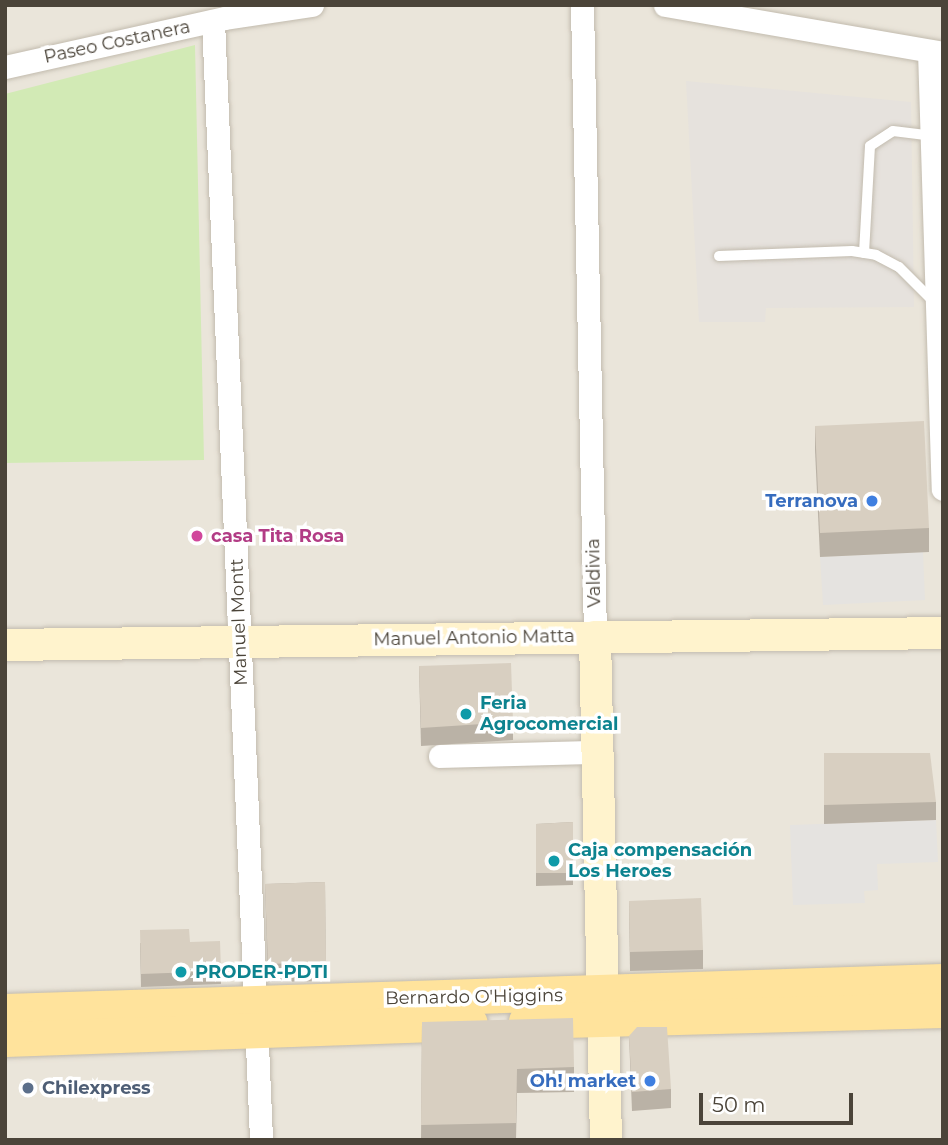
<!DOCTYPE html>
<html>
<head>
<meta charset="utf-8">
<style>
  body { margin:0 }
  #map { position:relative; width:948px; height:1145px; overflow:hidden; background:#f6f3ec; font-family:Montserrat,sans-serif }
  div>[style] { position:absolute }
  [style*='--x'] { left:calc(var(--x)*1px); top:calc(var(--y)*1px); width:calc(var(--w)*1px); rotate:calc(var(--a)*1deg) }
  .residential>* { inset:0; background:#eae5da }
  .industrial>* { inset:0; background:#e6e2dd }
  .green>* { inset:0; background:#d2eab5 }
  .parking>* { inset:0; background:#e5e3e0 }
  .roads { filter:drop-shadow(0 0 2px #c2bbae) drop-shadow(0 0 2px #c2bbae) }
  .lane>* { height:10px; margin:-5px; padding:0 5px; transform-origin:5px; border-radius:5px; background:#fff }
  .street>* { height:23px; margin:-11.5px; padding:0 11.5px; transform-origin:11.5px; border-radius:11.5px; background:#fff }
  .secondary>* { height:32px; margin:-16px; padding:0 16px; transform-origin:16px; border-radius:16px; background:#fff3cd }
  .primary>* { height:35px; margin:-17.5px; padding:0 17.5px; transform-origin:17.5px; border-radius:17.5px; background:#ffe39c }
  .wall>* { inset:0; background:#bab2a6 }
  .building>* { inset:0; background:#d8cfc1 }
  .dots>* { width:19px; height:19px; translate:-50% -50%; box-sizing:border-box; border:4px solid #fff; border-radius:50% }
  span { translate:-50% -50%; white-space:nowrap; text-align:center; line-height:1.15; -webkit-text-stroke:7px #fff; paint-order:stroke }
  .street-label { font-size:18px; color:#4b4439 }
  .shop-label { font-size:18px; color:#366cbe; font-weight:700 }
  .right { translate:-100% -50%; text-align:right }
  .hotel-label { font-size:18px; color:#b23c85; font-weight:700 }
  .left { translate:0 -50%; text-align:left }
  .culture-label { font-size:18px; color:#0d838f; font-weight:700 }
  .service-label { font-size:18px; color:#4e5e75; font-weight:700 }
  .frame { position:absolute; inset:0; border:7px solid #4b4439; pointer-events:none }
  .scale { position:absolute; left:699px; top:1093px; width:154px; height:32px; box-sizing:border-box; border:4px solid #4b4439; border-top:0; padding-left:9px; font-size:21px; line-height:24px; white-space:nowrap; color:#4b4439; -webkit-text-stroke:5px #fff; paint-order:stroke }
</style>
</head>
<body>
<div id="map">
  <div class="residential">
    <i style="clip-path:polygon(5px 5px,943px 5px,943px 1140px,5px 1140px)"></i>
  </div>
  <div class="industrial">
    <i style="clip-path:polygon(686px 81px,911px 102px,914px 307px,766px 308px,765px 322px,699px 322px)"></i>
  </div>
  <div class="green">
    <i style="clip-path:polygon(195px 45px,204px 460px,5px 463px,5px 94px)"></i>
  </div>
  <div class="parking">
    <i style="clip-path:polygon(923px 552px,925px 600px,823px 605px,820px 557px)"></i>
    <i style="clip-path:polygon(936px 820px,938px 862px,877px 864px,878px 890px,864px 891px,865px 903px,793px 905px,790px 825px)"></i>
  </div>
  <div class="roads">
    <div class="lane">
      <i style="--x:864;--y:253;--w:107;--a:-86.8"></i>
      <i style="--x:870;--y:146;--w:27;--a:-33"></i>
      <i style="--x:893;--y:131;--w:39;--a:7"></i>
      <i style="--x:719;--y:256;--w:133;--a:-2.2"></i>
      <i style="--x:852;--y:251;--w:24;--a:9"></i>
      <i style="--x:876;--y:255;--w:26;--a:28"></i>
      <i style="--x:899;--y:267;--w:52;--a:45"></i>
    </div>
    <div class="street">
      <i style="--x:582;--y:5;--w:632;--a:88.82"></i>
      <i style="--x:665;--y:5;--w:282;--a:9.8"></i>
      <i style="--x:213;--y:21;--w:1120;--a:87.54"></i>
      <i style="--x:929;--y:51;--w:438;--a:88.2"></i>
      <i style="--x:5;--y:67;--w:225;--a:-12.6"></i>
      <i style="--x:225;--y:18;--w:88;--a:-8.5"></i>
      <i style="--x:440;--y:756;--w:158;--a:-1.5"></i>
    </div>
    <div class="secondary">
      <i style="--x:595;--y:637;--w:503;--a:88.75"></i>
      <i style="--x:5;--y:645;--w:938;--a:-0.73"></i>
    </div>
    <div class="primary">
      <i style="--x:5;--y:1011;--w:938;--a:-1.83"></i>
      <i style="--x:526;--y:1021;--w:417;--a:-1.5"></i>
      <i style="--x:5;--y:1039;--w:465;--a:-2"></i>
    </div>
  </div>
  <div class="wall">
    <i style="clip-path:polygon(815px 426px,929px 528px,929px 552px,820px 557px,815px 450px)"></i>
    <i style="clip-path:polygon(419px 666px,513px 722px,513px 740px,421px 746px)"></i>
    <i style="clip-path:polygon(824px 753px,936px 802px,936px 820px,824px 824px)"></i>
    <i style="clip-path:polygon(573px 822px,573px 885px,536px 886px,536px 824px)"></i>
    <i style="clip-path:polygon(325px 882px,326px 981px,268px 982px,265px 884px)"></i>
    <i style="clip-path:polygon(629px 901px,703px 950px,703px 969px,630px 971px)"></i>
    <i style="clip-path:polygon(190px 942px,221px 971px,221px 984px,141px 987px,140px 943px)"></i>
    <i style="clip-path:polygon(422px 1022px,574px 1067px,574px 1092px,517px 1093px,516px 1140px,421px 1140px)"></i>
    <i style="clip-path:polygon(629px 1036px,671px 1089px,671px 1108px,632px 1111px)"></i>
  </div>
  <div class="building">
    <i style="clip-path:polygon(924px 421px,929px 528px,820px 533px,815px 426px)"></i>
    <i style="clip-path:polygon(511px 663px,513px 722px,421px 728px,419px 666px)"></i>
    <i style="clip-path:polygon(824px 753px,930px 753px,936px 802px,824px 805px)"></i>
    <i style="clip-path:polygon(573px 822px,573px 873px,536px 873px,536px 824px)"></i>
    <i style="clip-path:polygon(325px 882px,326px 962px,268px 964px,265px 884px)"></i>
    <i style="clip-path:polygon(701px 898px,703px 950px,630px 952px,629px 901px)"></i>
    <i style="clip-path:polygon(189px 929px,190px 942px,220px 941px,221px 971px,141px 974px,140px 930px)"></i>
    <i style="clip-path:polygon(573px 1018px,574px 1067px,517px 1069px,516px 1123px,421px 1125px,422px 1022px)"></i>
    <i style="clip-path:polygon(637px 1027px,667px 1027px,671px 1089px,632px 1092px,629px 1036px)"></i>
  </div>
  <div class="dots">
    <i style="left:872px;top:501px;background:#3f7fe0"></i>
    <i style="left:197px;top:536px;background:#d1479c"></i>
    <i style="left:466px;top:714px;background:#0f9aa8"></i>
    <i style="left:554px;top:861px;background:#0f9aa8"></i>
    <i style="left:181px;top:972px;background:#0f9aa8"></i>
    <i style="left:650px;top:1081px;background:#3f7fe0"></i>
    <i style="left:28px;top:1088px;background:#5c6f8a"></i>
  </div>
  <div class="street-label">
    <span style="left:117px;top:42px;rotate:-12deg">Paseo Costanera</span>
    <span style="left:594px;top:573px;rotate:-91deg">Valdivia</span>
    <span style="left:239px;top:622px;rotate:-92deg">Manuel Montt</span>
    <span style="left:474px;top:638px;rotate:-1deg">Manuel Antonio Matta</span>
    <span style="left:474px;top:997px;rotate:-1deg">Bernardo O'Higgins</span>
  </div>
  <div class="shop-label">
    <span class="right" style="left:858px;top:501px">Terranova</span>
    <span class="right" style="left:636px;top:1081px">Oh! market</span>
  </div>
  <div class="hotel-label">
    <span class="left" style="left:211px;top:536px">casa Tita Rosa</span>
  </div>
  <div class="culture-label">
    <span class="left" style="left:480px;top:714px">Feria<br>Agrocomercial</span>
    <span class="left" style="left:568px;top:861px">Caja compensación<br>Los Heroes</span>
    <span class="left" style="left:195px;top:972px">PRODER-PDTI</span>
  </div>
  <div class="service-label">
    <span class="left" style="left:42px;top:1088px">Chilexpress</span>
  </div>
  <div class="frame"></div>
  <div class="scale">50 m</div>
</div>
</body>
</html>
